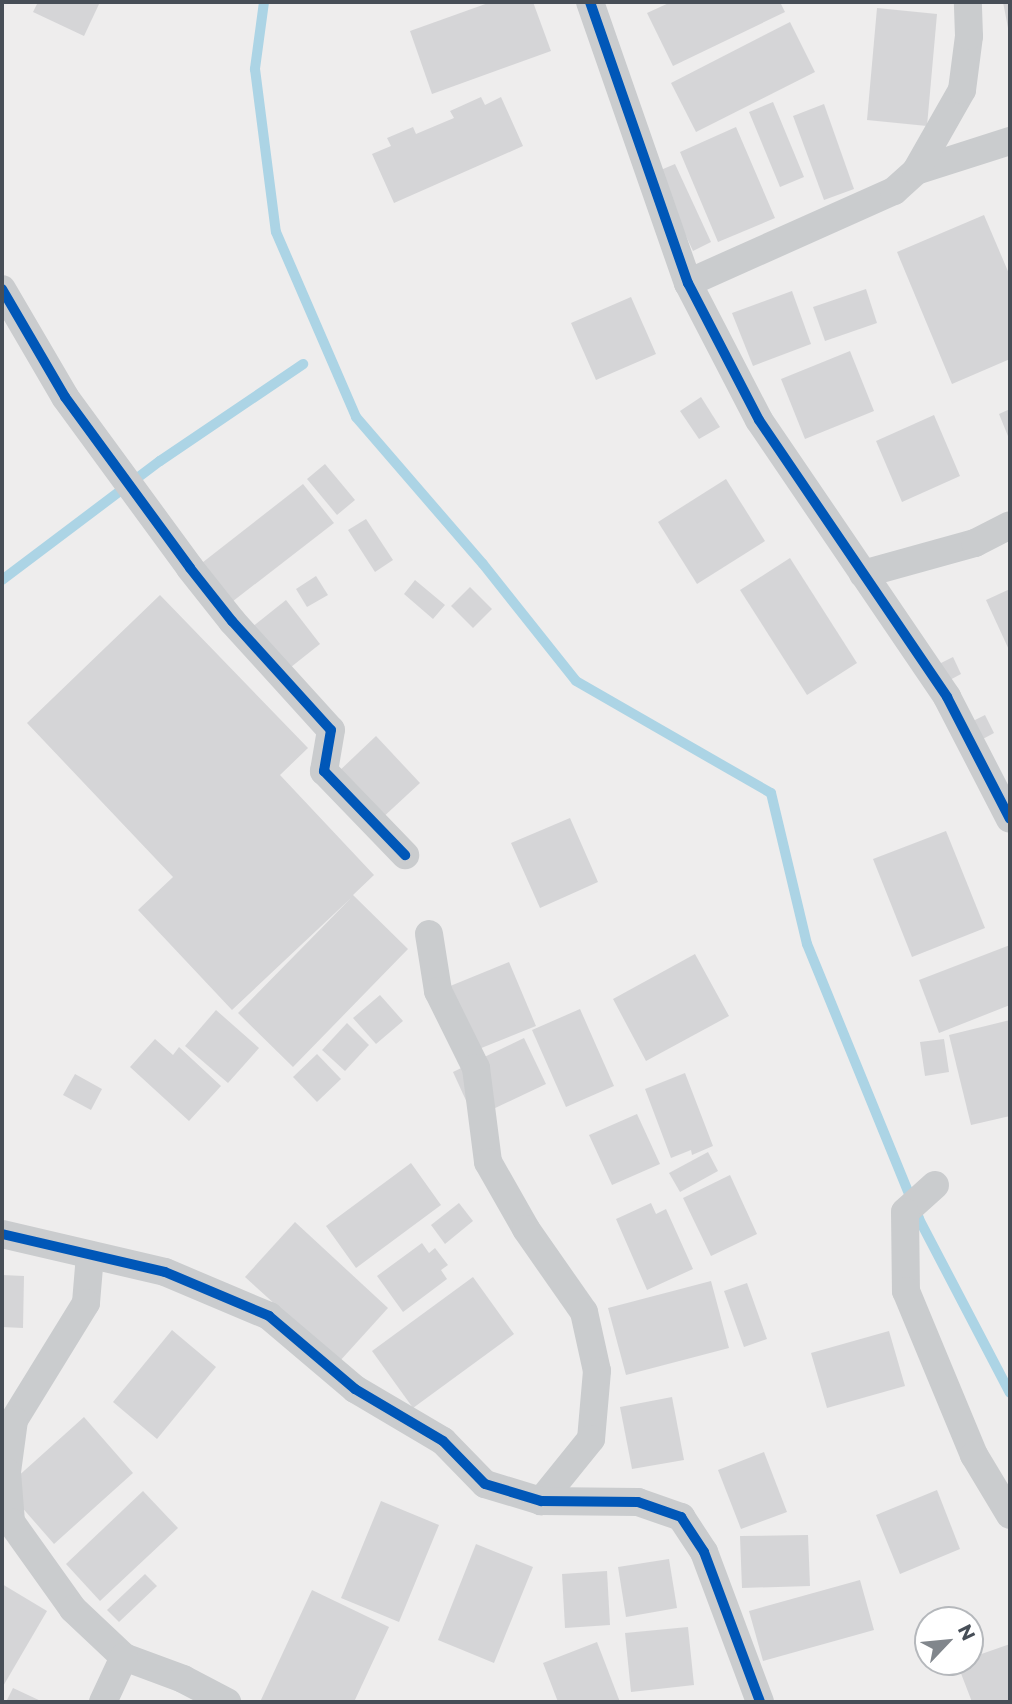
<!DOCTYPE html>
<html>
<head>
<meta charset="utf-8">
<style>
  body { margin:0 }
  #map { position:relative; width:1012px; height:1704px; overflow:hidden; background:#eeeded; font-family:Montserrat,sans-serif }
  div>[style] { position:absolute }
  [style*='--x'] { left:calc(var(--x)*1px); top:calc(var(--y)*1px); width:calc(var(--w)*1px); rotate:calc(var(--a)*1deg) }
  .stream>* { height:10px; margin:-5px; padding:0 5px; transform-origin:5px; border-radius:5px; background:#acd4e5 }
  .building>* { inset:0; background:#d5d5d7 }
  .minor>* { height:28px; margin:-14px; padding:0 14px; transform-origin:14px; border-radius:14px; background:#caccce }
  .cycleway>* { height:10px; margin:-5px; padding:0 5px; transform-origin:5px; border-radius:5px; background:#0057b8 }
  span { translate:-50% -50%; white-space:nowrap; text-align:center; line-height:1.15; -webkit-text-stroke:5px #fff; paint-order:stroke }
  .frame { position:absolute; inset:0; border:4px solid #474e57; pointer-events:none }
  .north { position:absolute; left:914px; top:1606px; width:70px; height:70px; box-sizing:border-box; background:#fff; border:2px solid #b5b8bc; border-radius:50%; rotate:64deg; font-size:19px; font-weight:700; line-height:28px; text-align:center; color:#474e57 }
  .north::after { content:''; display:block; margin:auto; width:24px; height:32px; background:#81868c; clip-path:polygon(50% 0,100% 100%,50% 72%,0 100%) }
</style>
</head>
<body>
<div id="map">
  <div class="stream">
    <i style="--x:264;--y:2;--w:68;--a:97.7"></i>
    <i style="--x:255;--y:69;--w:164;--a:82.7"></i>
    <i style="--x:276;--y:232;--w:202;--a:66.6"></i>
    <i style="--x:356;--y:417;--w:194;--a:49.2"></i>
    <i style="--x:483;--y:564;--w:149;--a:51.5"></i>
    <i style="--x:576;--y:681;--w:225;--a:29.9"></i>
    <i style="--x:771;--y:793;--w:155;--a:76.6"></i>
    <i style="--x:807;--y:944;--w:297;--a:67.8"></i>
    <i style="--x:919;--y:1219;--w:196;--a:62.4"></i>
    <i style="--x:2;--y:580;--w:198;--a:-37"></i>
    <i style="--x:160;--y:461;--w:173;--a:-34.1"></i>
  </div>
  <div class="building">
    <i style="clip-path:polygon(38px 2px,100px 2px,84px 36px,33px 12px)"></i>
    <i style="clip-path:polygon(491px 2px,533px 2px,551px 51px,432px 94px,410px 31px)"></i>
    <i style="clip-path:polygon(671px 2px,780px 2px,785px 12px,673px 66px,647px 13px)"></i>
    <i style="clip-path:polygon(1003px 2px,1010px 2px,1010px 33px,1009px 33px)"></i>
    <i style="clip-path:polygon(877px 8px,937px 14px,927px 126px,867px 120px)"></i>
    <i style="clip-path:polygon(790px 22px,815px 72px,696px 132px,671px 83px)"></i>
    <i style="clip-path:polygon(481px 97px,485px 105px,501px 97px,523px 146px,394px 203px,372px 154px,391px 146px,387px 138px,413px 127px,416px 134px,454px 118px,450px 111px)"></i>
    <i style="clip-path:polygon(773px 102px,804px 177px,780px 187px,749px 112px)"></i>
    <i style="clip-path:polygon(824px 104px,854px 189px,824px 200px,793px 116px)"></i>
    <i style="clip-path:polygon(736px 127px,775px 218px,718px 242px,680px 152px)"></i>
    <i style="clip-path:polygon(675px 164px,711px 242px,693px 251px,656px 172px)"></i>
    <i style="clip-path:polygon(984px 215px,1010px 276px,1010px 359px,952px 384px,897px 252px)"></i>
    <i style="clip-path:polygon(866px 289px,877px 323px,825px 341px,813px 307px)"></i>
    <i style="clip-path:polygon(792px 291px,811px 344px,753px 366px,732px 313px)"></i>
    <i style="clip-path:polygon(631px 297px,656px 354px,596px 380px,571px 323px)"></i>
    <i style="clip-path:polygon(850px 351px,874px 411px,805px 439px,781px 379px)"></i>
    <i style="clip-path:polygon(701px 397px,720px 427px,699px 439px,680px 411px)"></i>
    <i style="clip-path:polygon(1010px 409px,1010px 441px,999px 414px)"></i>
    <i style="clip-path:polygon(934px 415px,960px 476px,902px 502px,876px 441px)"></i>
    <i style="clip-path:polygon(325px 464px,355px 500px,337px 515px,307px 479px)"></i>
    <i style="clip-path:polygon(726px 479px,765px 541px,697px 584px,658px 522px)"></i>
    <i style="clip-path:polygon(303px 484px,334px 523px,228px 605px,198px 566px)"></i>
    <i style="clip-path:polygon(366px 519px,393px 560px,375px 572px,348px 530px)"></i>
    <i style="clip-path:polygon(790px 558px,857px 663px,807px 695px,740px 590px)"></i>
    <i style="clip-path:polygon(316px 576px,328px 595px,307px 607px,296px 589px)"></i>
    <i style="clip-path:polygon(415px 580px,445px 605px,433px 619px,404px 594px)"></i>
    <i style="clip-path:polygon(470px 587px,492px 609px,473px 628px,451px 606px)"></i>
    <i style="clip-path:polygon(1010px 589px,1010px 652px,986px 600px)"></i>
    <i style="clip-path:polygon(160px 595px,308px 748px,280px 775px,374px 875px,353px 895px,408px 949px,293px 1067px,238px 1013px,351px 898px,232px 1010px,138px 910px,173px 877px,27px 723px)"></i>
    <i style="clip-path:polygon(286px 600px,320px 644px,286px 671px,252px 627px)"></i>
    <i style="clip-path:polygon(953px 657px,961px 674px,946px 682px,937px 665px)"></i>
    <i style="clip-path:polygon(985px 715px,994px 733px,981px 740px,971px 722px)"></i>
    <i style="clip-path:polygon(376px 736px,420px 783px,380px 820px,336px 774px)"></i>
    <i style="clip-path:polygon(570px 818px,598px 882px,540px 908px,511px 843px)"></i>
    <i style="clip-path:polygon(946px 831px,985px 928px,912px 957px,873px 859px)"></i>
    <i style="clip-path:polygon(1010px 945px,1010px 1005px,939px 1033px,919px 980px)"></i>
    <i style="clip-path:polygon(695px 954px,729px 1016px,646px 1061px,613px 999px)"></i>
    <i style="clip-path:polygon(509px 962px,536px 1026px,464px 1055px,438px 991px)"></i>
    <i style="clip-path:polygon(380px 995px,403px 1021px,376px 1044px,353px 1018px)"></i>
    <i style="clip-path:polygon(580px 1009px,614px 1086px,566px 1107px,532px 1030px)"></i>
    <i style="clip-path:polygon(216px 1010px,259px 1048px,228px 1083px,185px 1046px)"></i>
    <i style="clip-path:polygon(1010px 1020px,1010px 1116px,971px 1125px,949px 1035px)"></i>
    <i style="clip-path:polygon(347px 1023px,369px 1045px,345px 1071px,322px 1050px)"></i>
    <i style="clip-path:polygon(524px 1038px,546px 1084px,474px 1118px,453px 1072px)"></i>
    <i style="clip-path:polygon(155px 1039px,173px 1055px,179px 1047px,221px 1086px,189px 1121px,130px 1067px)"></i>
    <i style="clip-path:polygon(944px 1039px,949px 1072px,925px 1076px,920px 1042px)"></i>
    <i style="clip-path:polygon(317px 1054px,341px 1079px,317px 1102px,293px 1077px)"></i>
    <i style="clip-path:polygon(685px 1073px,713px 1146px,692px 1155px,691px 1150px,671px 1158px,645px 1089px)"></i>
    <i style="clip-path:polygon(75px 1074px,102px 1089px,91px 1110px,63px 1095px)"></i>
    <i style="clip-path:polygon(637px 1114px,660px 1164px,612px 1185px,589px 1135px)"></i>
    <i style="clip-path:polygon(708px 1152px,718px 1171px,680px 1192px,669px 1173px)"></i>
    <i style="clip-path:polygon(411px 1163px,441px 1205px,356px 1268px,326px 1226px)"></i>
    <i style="clip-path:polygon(730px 1175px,757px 1234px,711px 1256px,683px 1198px)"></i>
    <i style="clip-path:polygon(459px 1203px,473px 1221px,445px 1244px,431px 1225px)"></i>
    <i style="clip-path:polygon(651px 1203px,656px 1214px,666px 1209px,693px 1269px,647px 1290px,616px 1219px)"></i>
    <i style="clip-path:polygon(295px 1222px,388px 1308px,339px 1362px,245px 1277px)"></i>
    <i style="clip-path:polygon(422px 1243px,429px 1253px,435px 1248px,448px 1265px,441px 1270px,447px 1279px,403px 1312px,377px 1276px)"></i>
    <i style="clip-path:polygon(2px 1275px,24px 1276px,23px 1328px,2px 1327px)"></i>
    <i style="clip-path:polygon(473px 1277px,514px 1334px,413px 1408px,372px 1351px)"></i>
    <i style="clip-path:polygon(711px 1281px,729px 1348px,626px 1375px,608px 1308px)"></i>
    <i style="clip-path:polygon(747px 1283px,767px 1339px,744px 1347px,724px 1291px)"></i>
    <i style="clip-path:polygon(172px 1330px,216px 1367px,157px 1439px,113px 1402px)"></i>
    <i style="clip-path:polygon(889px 1331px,905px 1386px,827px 1408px,811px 1353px)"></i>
    <i style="clip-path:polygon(672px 1397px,684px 1460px,632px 1469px,620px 1407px)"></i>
    <i style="clip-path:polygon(84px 1417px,133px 1473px,54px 1544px,5px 1488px)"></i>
    <i style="clip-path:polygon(764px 1452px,787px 1512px,741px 1529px,718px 1470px)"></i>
    <i style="clip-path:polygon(937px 1490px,960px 1549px,900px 1574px,876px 1515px)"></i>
    <i style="clip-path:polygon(143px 1491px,178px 1528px,100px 1601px,66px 1564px)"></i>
    <i style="clip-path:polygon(381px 1501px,439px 1525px,399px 1622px,341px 1598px)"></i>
    <i style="clip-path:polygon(808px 1535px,810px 1586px,742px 1588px,740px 1536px)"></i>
    <i style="clip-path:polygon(476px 1544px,533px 1567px,494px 1663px,438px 1640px)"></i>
    <i style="clip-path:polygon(669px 1559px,677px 1608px,626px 1617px,618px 1567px)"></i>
    <i style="clip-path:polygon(607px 1571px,610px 1625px,565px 1628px,562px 1574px)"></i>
    <i style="clip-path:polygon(145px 1574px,157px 1586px,119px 1622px,107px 1610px)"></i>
    <i style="clip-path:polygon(860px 1580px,874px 1630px,763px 1661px,749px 1611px)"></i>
    <i style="clip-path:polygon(2px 1584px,47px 1611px,2px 1688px)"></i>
    <i style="clip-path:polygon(312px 1590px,389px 1627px,354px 1702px,260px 1702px)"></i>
    <i style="clip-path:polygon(688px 1627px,694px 1685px,631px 1692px,625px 1633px)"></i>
    <i style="clip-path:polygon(597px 1642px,620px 1702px,558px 1702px,543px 1663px)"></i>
    <i style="clip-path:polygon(1010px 1644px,1010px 1701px,972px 1702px,957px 1663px,970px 1662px,970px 1658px)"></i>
    <i style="clip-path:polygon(13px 1688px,43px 1702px,6px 1702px)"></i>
  </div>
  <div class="minor">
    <i style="--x:590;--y:2;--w:298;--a:70.8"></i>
    <i style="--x:688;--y:283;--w:154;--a:62.6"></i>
    <i style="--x:759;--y:420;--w:335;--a:55.8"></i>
    <i style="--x:947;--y:697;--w:137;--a:62.7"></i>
    <i style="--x:916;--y:171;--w:99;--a:-17.7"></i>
    <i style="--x:688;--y:283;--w:226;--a:-24.1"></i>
    <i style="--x:894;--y:191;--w:30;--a:-42"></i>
    <i style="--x:916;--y:171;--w:93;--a:-60.4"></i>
    <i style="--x:962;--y:90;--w:54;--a:-82.6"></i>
    <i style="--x:969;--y:36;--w:34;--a:-92"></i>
    <i style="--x:2;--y:289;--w:125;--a:59.7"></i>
    <i style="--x:65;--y:397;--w:212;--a:53.8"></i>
    <i style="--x:190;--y:568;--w:68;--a:51.6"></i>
    <i style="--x:232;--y:621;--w:147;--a:47.8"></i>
    <i style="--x:331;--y:730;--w:42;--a:99.7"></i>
    <i style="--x:324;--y:771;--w:117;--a:46"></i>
    <i style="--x:863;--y:574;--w:116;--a:-15.5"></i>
    <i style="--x:975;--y:543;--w:39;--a:-27"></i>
    <i style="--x:429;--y:934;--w:58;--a:81"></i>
    <i style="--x:438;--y:991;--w:86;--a:63.7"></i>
    <i style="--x:476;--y:1068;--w:95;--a:82.7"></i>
    <i style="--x:488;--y:1162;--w:77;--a:60.4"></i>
    <i style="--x:526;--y:1229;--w:101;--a:55.1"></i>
    <i style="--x:584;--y:1312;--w:60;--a:77.6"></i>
    <i style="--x:597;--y:1371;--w:68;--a:95"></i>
    <i style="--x:591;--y:1439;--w:80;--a:128.9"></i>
    <i style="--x:935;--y:1185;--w:40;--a:138"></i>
    <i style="--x:905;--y:1212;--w:79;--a:89.3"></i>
    <i style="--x:906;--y:1291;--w:178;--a:67.5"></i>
    <i style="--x:974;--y:1455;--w:70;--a:59"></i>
    <i style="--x:2;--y:1234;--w:167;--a:13.1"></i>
    <i style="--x:165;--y:1272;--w:113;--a:22.9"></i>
    <i style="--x:269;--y:1316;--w:113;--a:40.3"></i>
    <i style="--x:355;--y:1389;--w:102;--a:30.6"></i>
    <i style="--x:443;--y:1441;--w:60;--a:45.7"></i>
    <i style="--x:485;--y:1484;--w:59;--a:16.9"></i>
    <i style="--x:541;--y:1501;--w:97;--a:0.6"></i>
    <i style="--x:638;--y:1502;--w:46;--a:19.2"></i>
    <i style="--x:681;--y:1517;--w:42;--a:56.7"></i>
    <i style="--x:704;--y:1552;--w:160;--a:69.5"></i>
    <i style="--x:90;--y:1255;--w:48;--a:94.8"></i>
    <i style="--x:86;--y:1303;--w:137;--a:121.6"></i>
    <i style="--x:14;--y:1420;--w:52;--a:97.7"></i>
    <i style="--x:7;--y:1472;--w:50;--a:85.4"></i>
    <i style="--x:11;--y:1522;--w:107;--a:54.5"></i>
    <i style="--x:73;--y:1609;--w:70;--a:43.3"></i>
    <i style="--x:124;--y:1657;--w:63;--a:20.4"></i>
    <i style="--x:183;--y:1679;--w:50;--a:27.6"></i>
    <i style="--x:103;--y:1702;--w:50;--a:-65"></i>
  </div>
  <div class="cycleway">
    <i style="--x:590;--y:2;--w:298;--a:70.8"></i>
    <i style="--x:688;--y:283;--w:154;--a:62.6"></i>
    <i style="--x:759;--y:420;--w:335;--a:55.8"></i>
    <i style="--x:947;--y:697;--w:137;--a:62.7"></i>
    <i style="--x:2;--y:289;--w:125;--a:59.7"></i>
    <i style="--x:65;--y:397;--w:212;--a:53.8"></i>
    <i style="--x:190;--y:568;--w:68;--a:51.6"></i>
    <i style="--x:232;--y:621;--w:147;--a:47.8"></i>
    <i style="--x:331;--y:730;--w:42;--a:99.7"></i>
    <i style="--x:324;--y:771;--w:117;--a:46"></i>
    <i style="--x:2;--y:1234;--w:167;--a:13.1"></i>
    <i style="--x:165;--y:1272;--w:113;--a:22.9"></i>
    <i style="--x:269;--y:1316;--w:113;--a:40.3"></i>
    <i style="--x:355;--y:1389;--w:102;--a:30.6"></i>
    <i style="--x:443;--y:1441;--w:60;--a:45.7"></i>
    <i style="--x:485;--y:1484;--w:59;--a:16.9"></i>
    <i style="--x:541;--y:1501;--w:97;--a:0.6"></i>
    <i style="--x:638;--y:1502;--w:46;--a:19.2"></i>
    <i style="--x:681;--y:1517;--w:42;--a:56.7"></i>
    <i style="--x:704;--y:1552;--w:160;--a:69.5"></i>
  </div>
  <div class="frame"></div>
  <div class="north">N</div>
</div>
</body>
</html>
